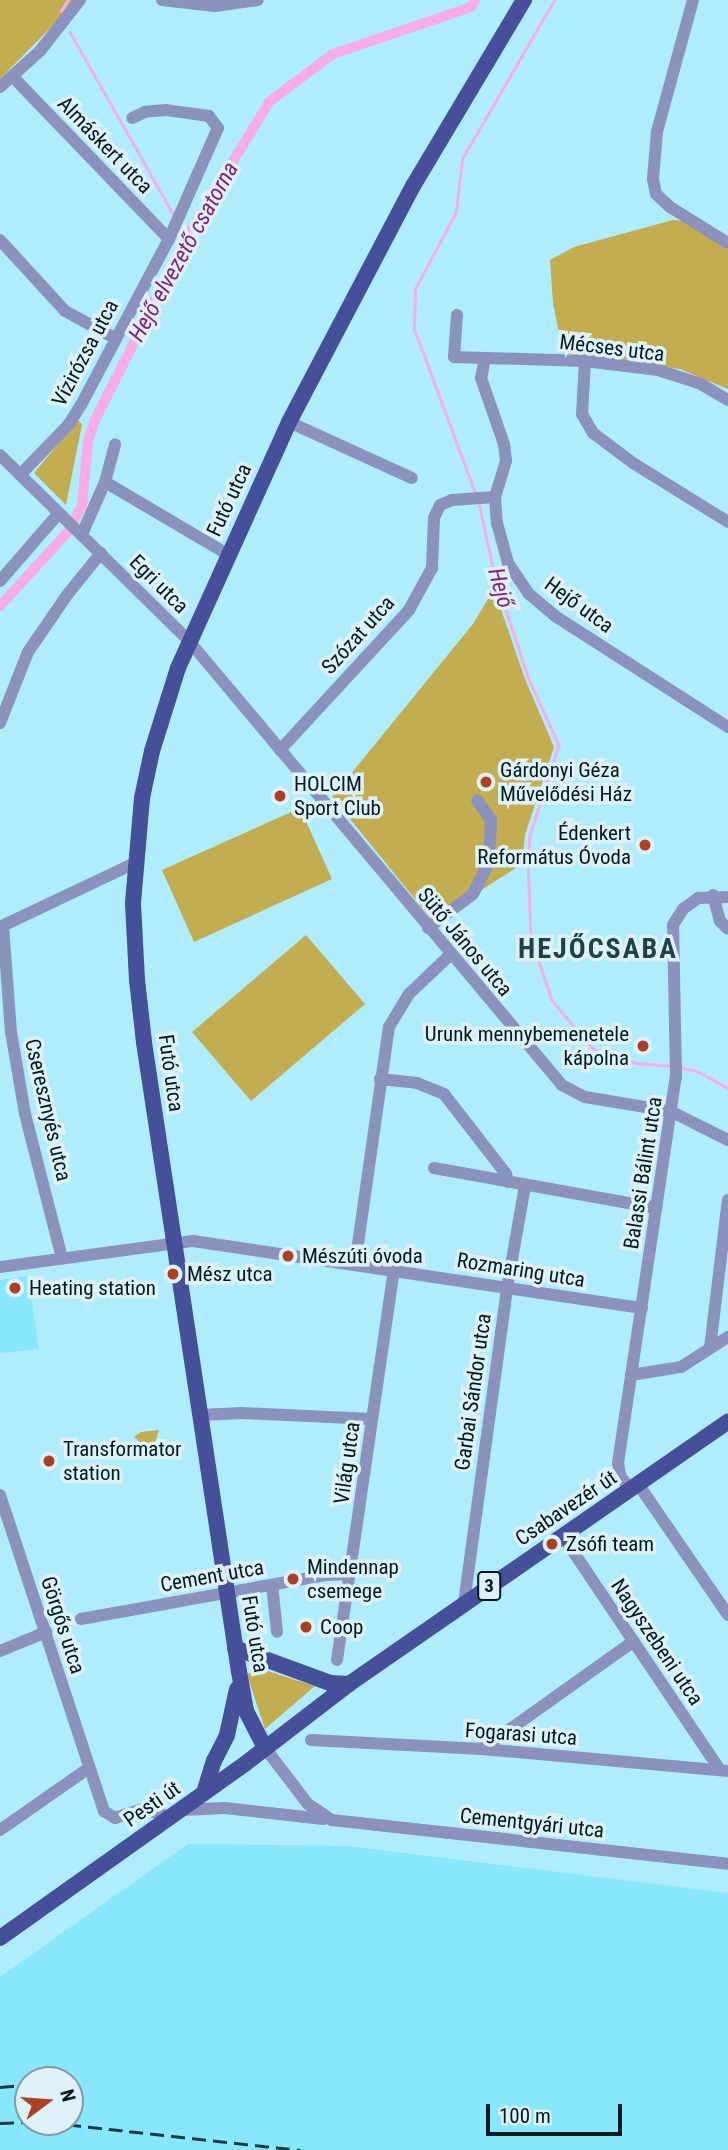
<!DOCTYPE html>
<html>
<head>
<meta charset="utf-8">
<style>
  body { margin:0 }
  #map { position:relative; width:728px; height:2150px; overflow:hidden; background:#afecfc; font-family:"Roboto Condensed",sans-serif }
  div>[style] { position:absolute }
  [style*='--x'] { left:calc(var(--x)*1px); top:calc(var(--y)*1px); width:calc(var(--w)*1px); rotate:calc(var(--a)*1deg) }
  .built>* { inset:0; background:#88e6fd }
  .green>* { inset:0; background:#c3ad51 }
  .stream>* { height:2.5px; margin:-1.25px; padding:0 1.25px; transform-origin:1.25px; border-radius:1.25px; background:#f8ade6 }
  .canal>* { height:10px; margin:-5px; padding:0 5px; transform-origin:5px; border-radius:5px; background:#f8ade6 }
  .minor>* { height:12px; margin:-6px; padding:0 6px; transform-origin:6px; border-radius:6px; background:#8a92bd }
  .major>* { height:16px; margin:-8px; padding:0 8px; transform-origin:8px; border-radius:8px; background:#464f99 }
  .rail>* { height:2.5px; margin-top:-1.25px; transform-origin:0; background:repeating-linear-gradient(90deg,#1d3b41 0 14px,transparent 0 21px) }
  .dots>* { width:19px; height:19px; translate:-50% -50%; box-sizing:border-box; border:4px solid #def1f7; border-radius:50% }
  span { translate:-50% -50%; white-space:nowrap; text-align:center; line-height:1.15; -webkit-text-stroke:7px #def1f7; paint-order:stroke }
  .shield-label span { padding:2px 5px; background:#def1f7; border:2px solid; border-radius:5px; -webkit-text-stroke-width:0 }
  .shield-label { font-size:19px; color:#021a1f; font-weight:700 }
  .street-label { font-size:21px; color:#021a1f }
  .poi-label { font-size:21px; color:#021a1f }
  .left { translate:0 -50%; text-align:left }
  .right { translate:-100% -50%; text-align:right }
  .water-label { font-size:23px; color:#891e78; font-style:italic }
  .district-label { font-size:28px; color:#1e414a; font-weight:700; letter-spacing:2px }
  .north { position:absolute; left:14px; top:2066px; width:70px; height:70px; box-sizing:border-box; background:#def1f7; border:2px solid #869ba1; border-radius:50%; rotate:74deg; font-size:19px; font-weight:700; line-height:28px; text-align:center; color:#021a1f }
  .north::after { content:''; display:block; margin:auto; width:24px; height:32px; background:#aa4125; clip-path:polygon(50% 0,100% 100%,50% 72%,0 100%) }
  .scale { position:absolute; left:486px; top:2104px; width:136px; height:32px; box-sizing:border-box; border:4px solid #021a1f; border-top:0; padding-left:9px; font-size:21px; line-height:24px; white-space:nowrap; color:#021a1f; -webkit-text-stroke:5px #def1f7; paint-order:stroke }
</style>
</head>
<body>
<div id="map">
  <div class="built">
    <i style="clip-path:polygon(28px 1276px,39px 1349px,0 1353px,0 1280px)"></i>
    <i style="clip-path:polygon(evenodd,188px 1844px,348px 1846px,728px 1893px,728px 2150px,0 2150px,0 1977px,188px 1844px,70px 2080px,70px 2122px,28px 2122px,28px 2080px,70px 2080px)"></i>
  </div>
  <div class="green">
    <i style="clip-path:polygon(0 0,74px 0,66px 12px,0 79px)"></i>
    <i style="clip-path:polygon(673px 220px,684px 221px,728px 249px,728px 389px,680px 369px,563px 353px,553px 303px,550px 260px,574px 247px)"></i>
    <i style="clip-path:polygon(78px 420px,82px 424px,66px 505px,34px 473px)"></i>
    <i style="clip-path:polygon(494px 589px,525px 679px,554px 747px,525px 835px,522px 864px,433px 921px,332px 797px,473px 624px)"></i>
    <i style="clip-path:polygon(300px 808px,332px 879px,194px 942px,162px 870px)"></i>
    <i style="clip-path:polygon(306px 935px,365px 1004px,251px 1101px,192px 1032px)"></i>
    <i style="clip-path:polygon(159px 1430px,152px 1453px,134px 1437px,141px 1432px)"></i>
    <i style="clip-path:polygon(258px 1668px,315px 1686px,265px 1729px,247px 1675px)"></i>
  </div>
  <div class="stream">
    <i style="--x:61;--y:11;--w:13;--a:-58"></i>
    <i style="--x:70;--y:32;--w:210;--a:60.4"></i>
    <i style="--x:182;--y:228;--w:10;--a:61"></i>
    <i style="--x:475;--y:493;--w:175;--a:-110.4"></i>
    <i style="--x:414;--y:329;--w:40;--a:-88.6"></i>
    <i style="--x:415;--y:289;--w:87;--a:-62"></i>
    <i style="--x:456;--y:212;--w:53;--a:-83.5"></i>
    <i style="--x:462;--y:159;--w:184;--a:-59.9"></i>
    <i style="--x:479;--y:503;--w:79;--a:77.6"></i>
    <i style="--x:496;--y:580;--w:102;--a:71.7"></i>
    <i style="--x:528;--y:677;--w:75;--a:65.5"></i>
    <i style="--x:559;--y:745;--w:96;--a:107.7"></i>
    <i style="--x:530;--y:836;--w:23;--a:95"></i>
    <i style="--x:528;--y:859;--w:79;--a:87.8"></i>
    <i style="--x:531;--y:938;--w:65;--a:71.3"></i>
    <i style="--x:552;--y:1000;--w:60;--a:50.4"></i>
    <i style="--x:590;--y:1046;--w:12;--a:35"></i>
    <i style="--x:600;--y:1053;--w:38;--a:15"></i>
    <i style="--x:637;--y:1063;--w:35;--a:5"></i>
    <i style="--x:679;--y:1067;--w:18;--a:13"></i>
    <i style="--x:697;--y:1071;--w:35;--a:29"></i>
  </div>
  <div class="canal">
    <i style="--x:0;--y:606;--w:99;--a:-47.5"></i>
    <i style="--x:67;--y:533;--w:31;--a:-61"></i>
    <i style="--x:82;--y:506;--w:65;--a:-84.7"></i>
    <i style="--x:88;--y:441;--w:20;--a:-72"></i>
    <i style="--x:94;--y:422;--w:207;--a:-63.3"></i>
    <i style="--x:187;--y:237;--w:158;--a:-58.7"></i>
    <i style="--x:269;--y:102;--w:80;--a:-36.9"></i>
    <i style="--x:333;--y:54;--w:146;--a:-18.8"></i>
    <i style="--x:471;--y:7;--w:8;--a:-60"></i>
  </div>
  <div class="minor">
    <i style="--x:162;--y:0;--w:53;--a:6.5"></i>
    <i style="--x:215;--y:6;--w:43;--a:-7.9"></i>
    <i style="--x:693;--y:0;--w:137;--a:105.3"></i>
    <i style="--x:657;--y:132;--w:47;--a:94.9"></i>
    <i style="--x:653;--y:179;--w:15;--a:79"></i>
    <i style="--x:656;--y:194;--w:19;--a:43"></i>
    <i style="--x:670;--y:207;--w:68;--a:31.8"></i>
    <i style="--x:13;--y:77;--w:225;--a:46.1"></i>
    <i style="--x:0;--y:87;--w:54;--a:-42"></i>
    <i style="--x:40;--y:51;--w:65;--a:-51.9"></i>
    <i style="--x:0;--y:240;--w:96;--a:47.5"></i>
    <i style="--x:65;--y:311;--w:57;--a:28.4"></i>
    <i style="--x:457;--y:315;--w:42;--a:94.1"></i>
    <i style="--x:454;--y:357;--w:131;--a:1.7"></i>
    <i style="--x:585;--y:361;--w:74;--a:7"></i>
    <i style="--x:658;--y:370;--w:45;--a:18"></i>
    <i style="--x:701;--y:384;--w:31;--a:31"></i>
    <i style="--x:485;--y:358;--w:20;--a:101"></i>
    <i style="--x:481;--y:378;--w:70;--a:70.8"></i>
    <i style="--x:504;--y:444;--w:17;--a:83"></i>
    <i style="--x:506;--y:461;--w:38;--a:107"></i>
    <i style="--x:495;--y:497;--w:26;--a:86"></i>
    <i style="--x:497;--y:523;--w:41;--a:74.6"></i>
    <i style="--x:508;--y:563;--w:37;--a:56"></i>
    <i style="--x:529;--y:594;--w:34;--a:40"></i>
    <i style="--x:555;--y:616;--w:206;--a:32.7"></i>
    <i style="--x:585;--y:361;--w:53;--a:93.2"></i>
    <i style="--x:582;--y:414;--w:22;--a:60"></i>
    <i style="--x:593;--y:433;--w:50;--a:36.9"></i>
    <i style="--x:633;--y:463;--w:112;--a:31.8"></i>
    <i style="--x:289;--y:422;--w:135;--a:24.5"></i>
    <i style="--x:0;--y:455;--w:265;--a:44.5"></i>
    <i style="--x:189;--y:641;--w:580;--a:49.97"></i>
    <i style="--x:562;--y:1085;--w:26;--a:28"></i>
    <i style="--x:585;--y:1097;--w:86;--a:9.4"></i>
    <i style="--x:670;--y:1111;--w:65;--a:26.6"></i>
    <i style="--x:20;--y:475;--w:71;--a:-46.1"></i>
    <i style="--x:69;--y:424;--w:22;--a:-58"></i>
    <i style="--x:81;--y:405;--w:188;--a:-62.1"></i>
    <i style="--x:169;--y:239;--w:121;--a:-66.2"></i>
    <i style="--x:218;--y:128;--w:15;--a:-127"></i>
    <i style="--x:209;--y:116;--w:43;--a:-172.1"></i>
    <i style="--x:166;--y:110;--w:21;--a:175"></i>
    <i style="--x:145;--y:112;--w:14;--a:155"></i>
    <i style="--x:105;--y:482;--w:142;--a:30.5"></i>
    <i style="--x:82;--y:534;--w:57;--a:-66.1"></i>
    <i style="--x:105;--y:482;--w:39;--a:-75"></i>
    <i style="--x:0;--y:581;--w:90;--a:-49.1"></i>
    <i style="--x:0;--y:723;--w:76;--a:-68.5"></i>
    <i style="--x:28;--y:652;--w:69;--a:-55.6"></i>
    <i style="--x:67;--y:595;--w:54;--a:-51"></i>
    <i style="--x:280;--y:750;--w:190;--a:-47.3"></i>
    <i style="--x:409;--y:610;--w:48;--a:-61.3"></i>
    <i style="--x:432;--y:568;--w:50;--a:-87.7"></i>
    <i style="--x:434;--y:518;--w:14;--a:-65"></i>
    <i style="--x:440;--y:505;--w:13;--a:-23"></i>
    <i style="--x:452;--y:500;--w:43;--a:-4"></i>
    <i style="--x:713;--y:895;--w:27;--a:75"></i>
    <i style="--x:720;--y:921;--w:11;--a:45"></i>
    <i style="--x:3;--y:926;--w:106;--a:85.7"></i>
    <i style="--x:11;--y:1032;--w:83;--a:80.3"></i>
    <i style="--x:25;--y:1114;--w:149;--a:75.6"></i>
    <i style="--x:0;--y:927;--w:149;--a:-25.4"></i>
    <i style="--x:428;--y:928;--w:56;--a:-37.1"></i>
    <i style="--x:473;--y:894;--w:35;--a:-63"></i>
    <i style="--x:489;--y:863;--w:43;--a:-87.3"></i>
    <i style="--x:491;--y:820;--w:24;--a:-125"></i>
    <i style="--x:380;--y:1079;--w:37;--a:6"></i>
    <i style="--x:417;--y:1083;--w:29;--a:22"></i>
    <i style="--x:444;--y:1094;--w:101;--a:52.2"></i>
    <i style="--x:506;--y:1174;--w:8;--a:76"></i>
    <i style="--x:434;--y:1168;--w:226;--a:10.2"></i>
    <i style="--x:355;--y:1265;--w:240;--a:-81.9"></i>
    <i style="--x:389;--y:1027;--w:39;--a:-59"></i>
    <i style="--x:409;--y:994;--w:57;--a:-43.6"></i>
    <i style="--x:0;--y:1267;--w:195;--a:-7.7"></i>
    <i style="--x:193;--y:1241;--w:454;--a:8.5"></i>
    <i style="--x:710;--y:1348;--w:149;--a:-83.1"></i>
    <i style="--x:631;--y:1375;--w:51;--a:-9.1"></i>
    <i style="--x:681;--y:1367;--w:56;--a:-32.6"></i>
    <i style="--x:201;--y:1415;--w:41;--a:-2.8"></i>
    <i style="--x:242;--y:1413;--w:130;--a:2.6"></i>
    <i style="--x:638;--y:1484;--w:159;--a:55.5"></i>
    <i style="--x:630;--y:1490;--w:18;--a:-124"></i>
    <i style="--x:620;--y:1475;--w:12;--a:-99"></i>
    <i style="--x:618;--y:1463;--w:390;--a:-81.5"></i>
    <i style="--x:676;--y:1077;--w:152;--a:-91.1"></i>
    <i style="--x:673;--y:925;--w:19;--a:-58"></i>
    <i style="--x:683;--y:909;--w:19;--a:-36"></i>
    <i style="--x:698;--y:898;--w:30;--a:-2"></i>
    <i style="--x:0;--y:1495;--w:333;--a:71.8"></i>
    <i style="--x:104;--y:1811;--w:13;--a:32"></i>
    <i style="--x:115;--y:1818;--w:29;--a:-18"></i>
    <i style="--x:143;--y:1809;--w:29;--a:16"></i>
    <i style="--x:562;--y:1535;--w:283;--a:56.1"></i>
    <i style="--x:272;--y:1585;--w:47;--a:83.9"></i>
    <i style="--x:464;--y:1603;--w:318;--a:-82.2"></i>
    <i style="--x:507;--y:1288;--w:104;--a:-80"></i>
    <i style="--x:81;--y:1619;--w:248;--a:-10.2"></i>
    <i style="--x:325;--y:1575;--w:25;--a:-2"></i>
    <i style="--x:0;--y:1651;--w:50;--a:-22.4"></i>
    <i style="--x:337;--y:1660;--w:393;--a:-81.7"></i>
    <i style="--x:311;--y:1740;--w:171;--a:3"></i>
    <i style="--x:482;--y:1749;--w:247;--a:5.1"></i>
    <i style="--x:265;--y:1748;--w:71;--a:52.5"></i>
    <i style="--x:308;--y:1804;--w:29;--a:34"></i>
    <i style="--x:332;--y:1820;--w:398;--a:6.3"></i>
    <i style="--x:482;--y:1749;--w:186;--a:-35.4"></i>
    <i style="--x:181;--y:1810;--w:44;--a:-2.6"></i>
    <i style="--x:225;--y:1808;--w:99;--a:6.4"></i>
    <i style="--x:0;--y:1830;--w:108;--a:-34.9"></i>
  </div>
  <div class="major">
    <i style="--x:235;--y:1648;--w:101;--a:20.2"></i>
    <i style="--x:330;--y:1683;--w:19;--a:3"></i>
    <i style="--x:265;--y:1748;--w:42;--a:-117.2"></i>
    <i style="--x:246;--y:1711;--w:40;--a:-100"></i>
    <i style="--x:239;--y:1672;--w:637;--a:-98.58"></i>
    <i style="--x:144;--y:1042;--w:62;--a:-96.4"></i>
    <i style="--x:137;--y:980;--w:77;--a:-93"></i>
    <i style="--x:133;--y:903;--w:105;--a:-85.1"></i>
    <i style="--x:142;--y:798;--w:48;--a:-78"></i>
    <i style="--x:152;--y:751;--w:87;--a:-72.6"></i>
    <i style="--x:178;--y:668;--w:270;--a:-65.7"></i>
    <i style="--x:289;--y:422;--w:267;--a:-62.3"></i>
    <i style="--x:413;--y:186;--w:217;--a:-59.2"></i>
    <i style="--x:204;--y:1793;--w:34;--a:-73"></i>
    <i style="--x:214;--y:1761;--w:29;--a:-63"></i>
    <i style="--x:227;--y:1735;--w:47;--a:-77.7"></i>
    <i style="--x:0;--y:1938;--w:302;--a:-35.4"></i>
    <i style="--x:246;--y:1763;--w:130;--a:-37.5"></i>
    <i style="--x:349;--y:1684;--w:461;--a:-34.7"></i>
  </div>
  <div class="rail">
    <i style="--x:0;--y:2087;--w:21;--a:-5"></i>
    <i style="--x:46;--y:2122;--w:256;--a:6.3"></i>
    <i style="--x:0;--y:2123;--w:28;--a:-2"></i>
  </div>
  <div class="dots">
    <i style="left:486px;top:782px;background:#aa4125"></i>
    <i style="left:280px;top:796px;background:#aa4125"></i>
    <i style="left:645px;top:845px;background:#aa4125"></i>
    <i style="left:643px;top:1046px;background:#aa4125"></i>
    <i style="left:288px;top:1256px;background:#aa4125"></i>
    <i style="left:173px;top:1274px;background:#aa4125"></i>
    <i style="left:15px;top:1288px;background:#aa4125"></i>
    <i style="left:49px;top:1461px;background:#aa4125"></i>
    <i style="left:552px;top:1544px;background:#aa4125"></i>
    <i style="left:293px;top:1579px;background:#aa4125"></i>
    <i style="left:306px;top:1627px;background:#aa4125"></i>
  </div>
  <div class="shield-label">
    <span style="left:489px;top:1586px">3</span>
  </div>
  <div class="street-label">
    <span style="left:105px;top:145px;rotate:46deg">Almáskert utca</span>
    <span style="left:612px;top:348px;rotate:7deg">Mécses utca</span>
    <span style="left:85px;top:353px;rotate:-62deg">Vízirózsa utca</span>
    <span style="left:229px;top:500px;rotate:-65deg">Futó utca</span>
    <span style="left:159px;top:584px;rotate:45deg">Egri utca</span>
    <span style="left:579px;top:605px;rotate:36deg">Hejő utca</span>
    <span style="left:358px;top:635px;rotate:-48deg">Szózat utca</span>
    <span style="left:465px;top:942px;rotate:50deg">Sütő János utca</span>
    <span style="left:171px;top:1073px;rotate:82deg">Futó utca</span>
    <span style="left:48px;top:1110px;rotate:77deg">Cseresznyés utca</span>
    <span style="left:643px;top:1173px;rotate:-81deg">Balassi Bálint utca</span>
    <span style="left:521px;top:1270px;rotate:9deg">Rozmaring utca</span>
    <span style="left:473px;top:1392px;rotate:-82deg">Garbai Sándor utca</span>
    <span style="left:347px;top:1463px;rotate:-82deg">Világ utca</span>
    <span style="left:566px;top:1508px;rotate:-34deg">Csabavezér út</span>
    <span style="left:212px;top:1576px;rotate:-10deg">Cement utca</span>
    <span style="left:63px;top:1625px;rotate:72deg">Görgős utca</span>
    <span style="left:255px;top:1634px;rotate:81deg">Futó utca</span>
    <span style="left:657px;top:1642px;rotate:56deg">Nagyszebeni utca</span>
    <span style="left:521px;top:1734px;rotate:4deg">Fogarasi utca</span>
    <span style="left:152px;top:1804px;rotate:-35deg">Pesti út</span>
    <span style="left:532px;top:1823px;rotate:6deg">Cementgyári utca</span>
  </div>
  <div class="poi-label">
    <span class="left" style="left:500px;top:782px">Gárdonyi Géza<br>Művelődési Ház</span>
    <span class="left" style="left:294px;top:796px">HOLCIM<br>Sport Club</span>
    <span class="right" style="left:631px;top:845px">Édenkert<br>Református Óvoda</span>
    <span class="right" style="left:629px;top:1046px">Urunk mennybemenetele<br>kápolna</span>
    <span class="left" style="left:302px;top:1256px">Mészúti óvoda</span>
    <span class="left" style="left:187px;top:1274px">Mész utca</span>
    <span class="left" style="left:29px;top:1288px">Heating station</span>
    <span class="left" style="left:63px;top:1461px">Transformator<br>station</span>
    <span class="left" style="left:566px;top:1544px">Zsófi team</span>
    <span class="left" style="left:307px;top:1579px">Mindennap<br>csemege</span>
    <span class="left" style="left:320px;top:1627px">Coop</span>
  </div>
  <div class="water-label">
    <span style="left:184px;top:252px;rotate:-61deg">Hejő elvezető csatorna</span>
    <span style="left:500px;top:588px;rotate:74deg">Hejő</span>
  </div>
  <div class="district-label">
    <span style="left:598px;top:949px">HEJŐCSABA</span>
  </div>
  <div class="north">N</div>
  <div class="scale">100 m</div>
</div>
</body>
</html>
